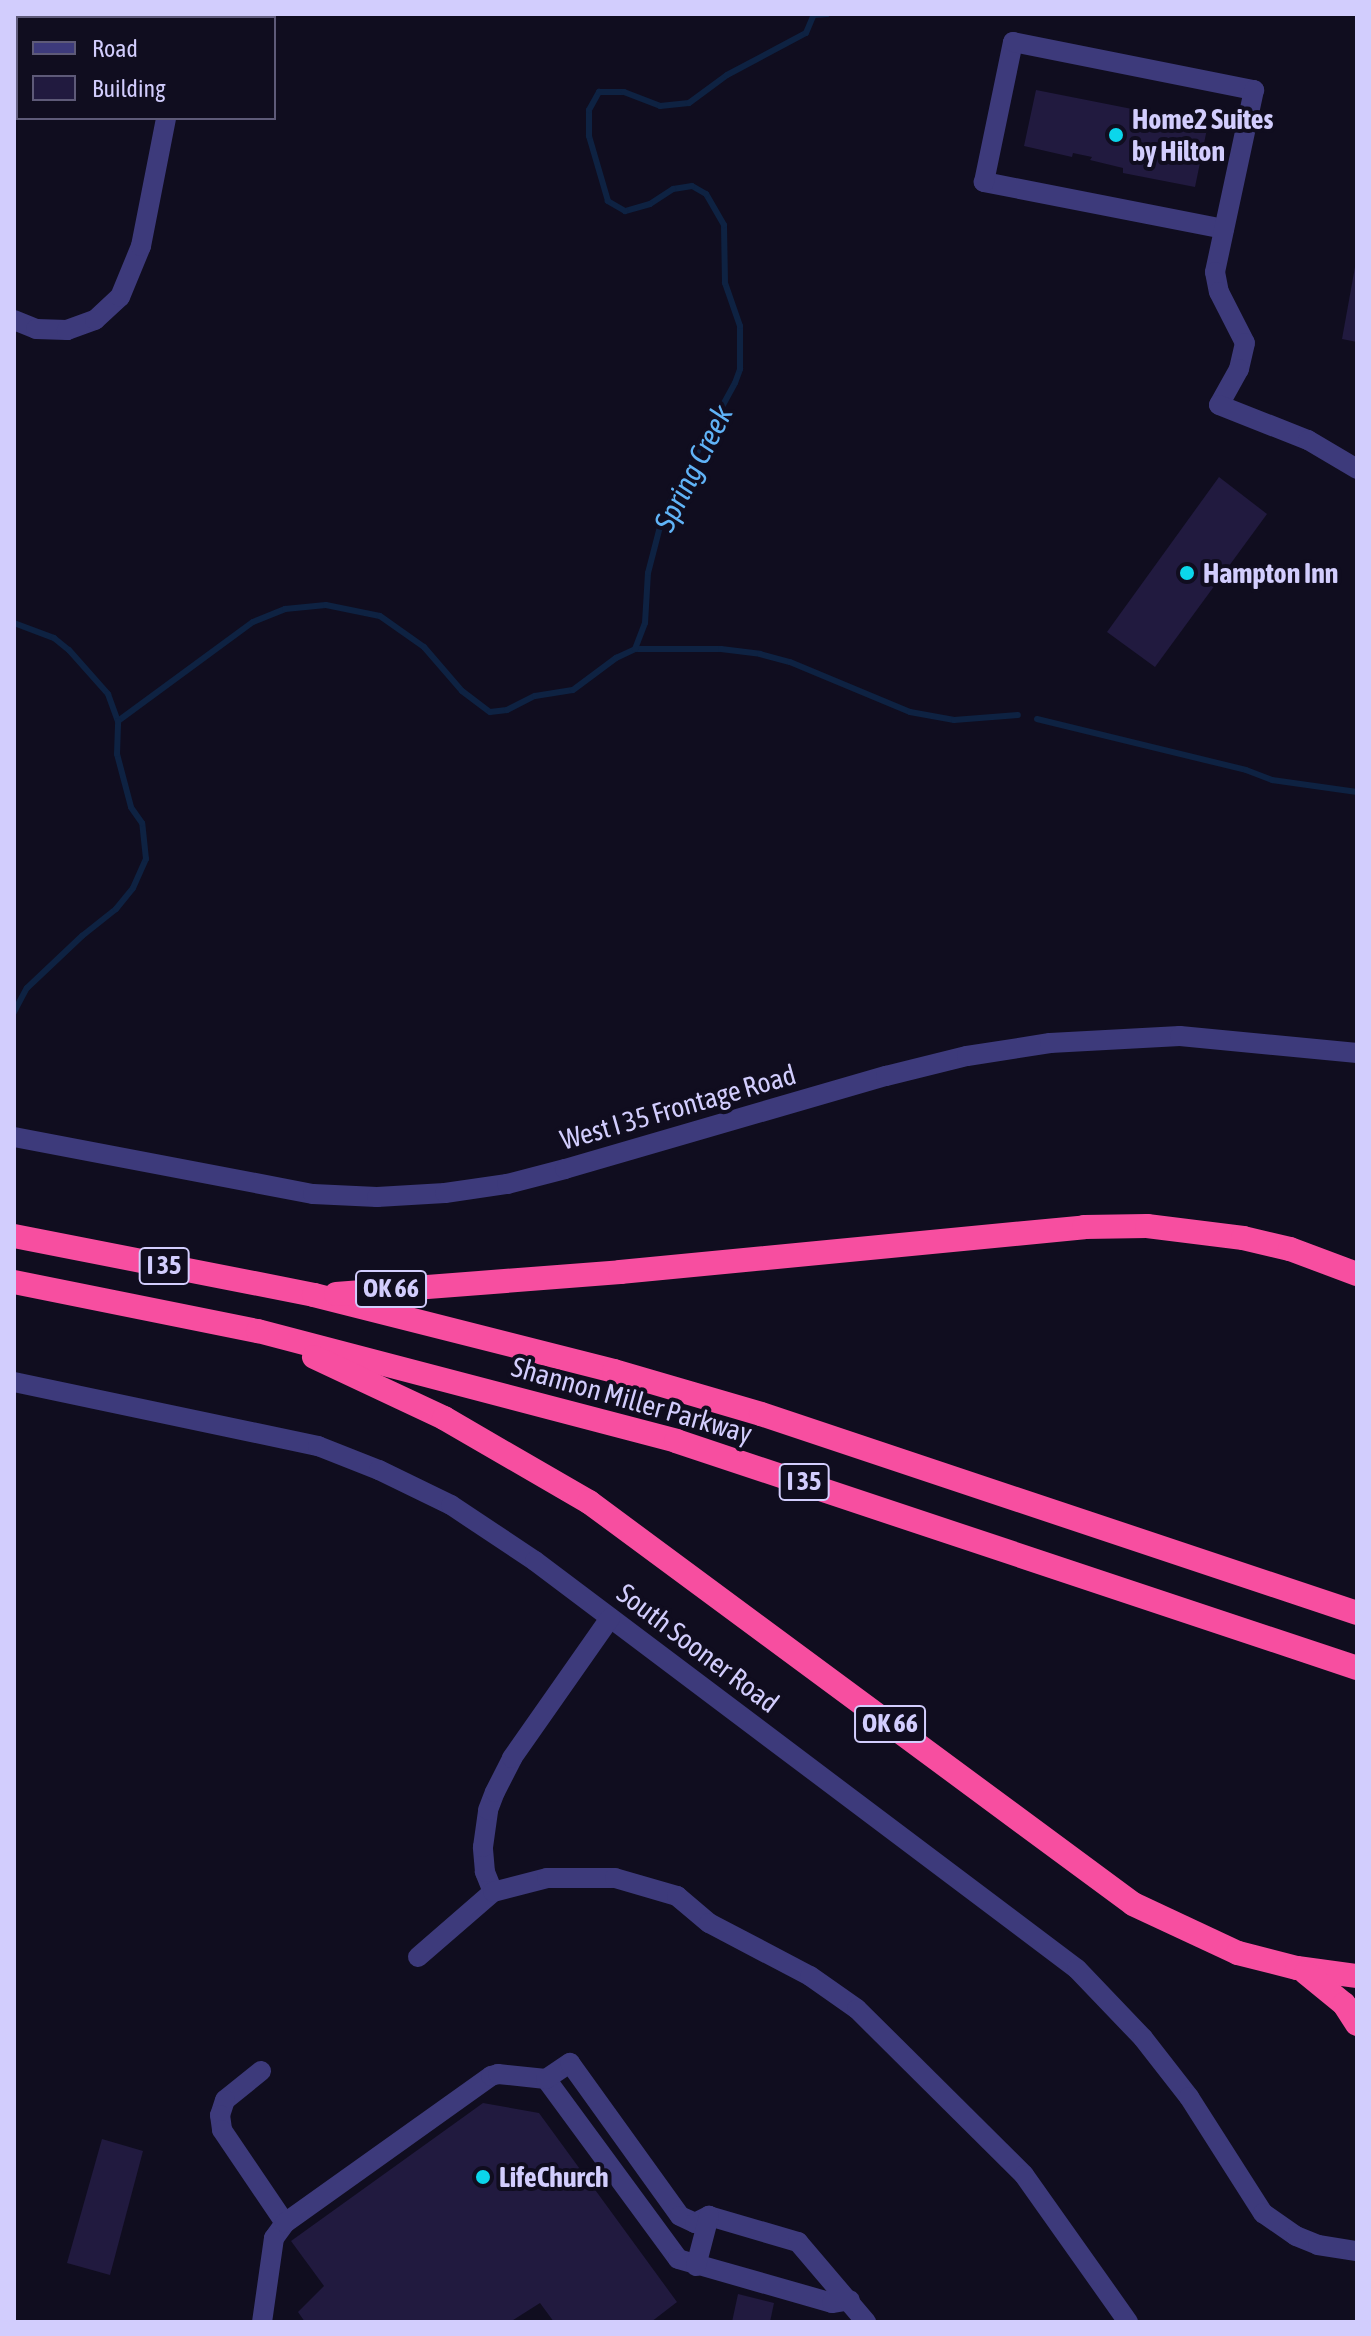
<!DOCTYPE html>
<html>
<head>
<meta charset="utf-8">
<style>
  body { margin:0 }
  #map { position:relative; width:1371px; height:2336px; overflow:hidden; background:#100d1f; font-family:"Asap Condensed",sans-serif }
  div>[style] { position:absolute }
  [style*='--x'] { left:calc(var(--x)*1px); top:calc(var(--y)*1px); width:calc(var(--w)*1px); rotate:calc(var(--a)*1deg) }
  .stream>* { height:6px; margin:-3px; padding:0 3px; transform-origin:3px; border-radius:3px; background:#0e2242 }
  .building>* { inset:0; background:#211a3f }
  .minor>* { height:20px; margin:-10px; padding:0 10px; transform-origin:10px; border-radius:10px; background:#3d3a7b }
  .highway>* { height:24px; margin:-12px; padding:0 12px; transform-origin:12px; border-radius:12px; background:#f74ea0 }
  .dots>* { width:22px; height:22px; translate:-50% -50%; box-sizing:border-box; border:4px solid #100d1f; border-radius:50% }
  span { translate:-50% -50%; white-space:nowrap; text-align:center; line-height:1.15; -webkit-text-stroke:8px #100d1f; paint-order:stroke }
  .shield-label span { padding:2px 6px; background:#100d1f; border:2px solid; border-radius:6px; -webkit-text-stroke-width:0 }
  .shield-label { font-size:26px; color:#d2cdfd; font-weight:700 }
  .poi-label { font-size:28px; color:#d2cdfd; font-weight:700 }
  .left { translate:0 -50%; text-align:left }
  .street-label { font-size:28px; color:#d2cdfd }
  .water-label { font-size:30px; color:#60b3f7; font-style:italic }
  .frame { position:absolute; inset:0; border:16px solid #d2cdfd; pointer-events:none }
  .legend { position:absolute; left:16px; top:16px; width:260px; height:104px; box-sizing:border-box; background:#100d1f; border:2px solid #5e5a78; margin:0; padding:10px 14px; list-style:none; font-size:24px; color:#d2cdfd }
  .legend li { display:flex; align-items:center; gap:16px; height:40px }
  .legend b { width:40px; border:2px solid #5e5a78 }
</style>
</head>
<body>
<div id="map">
  <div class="stream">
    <i style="--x:814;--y:15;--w:13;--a:-4"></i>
    <i style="--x:14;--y:623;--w:43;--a:20.6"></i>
    <i style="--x:54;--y:638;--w:19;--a:39"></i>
    <i style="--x:69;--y:650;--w:59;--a:48.4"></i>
    <i style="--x:108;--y:694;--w:29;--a:70"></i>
    <i style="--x:635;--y:649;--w:86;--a:0"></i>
    <i style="--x:721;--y:649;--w:39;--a:7"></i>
    <i style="--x:760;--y:654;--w:31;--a:15"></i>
    <i style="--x:790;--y:662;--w:130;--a:22.6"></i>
    <i style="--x:910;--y:712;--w:45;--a:10.3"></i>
    <i style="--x:954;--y:720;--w:64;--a:-4.5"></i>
    <i style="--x:1037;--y:719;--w:215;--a:13.7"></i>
    <i style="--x:1246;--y:770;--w:28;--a:21"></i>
    <i style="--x:1272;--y:780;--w:86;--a:8"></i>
    <i style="--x:118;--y:721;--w:167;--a:-36.3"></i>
    <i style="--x:253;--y:622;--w:35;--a:-22"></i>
    <i style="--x:285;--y:609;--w:41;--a:-5.6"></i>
    <i style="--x:326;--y:605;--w:55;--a:11.5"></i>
    <i style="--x:380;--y:616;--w:54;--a:35.2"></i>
    <i style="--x:424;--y:647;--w:58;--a:49.2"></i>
    <i style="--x:462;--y:691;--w:35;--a:37"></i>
    <i style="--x:490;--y:712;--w:17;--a:-7"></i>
    <i style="--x:507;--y:710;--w:31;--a:-27"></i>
    <i style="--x:535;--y:696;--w:38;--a:-9"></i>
    <i style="--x:573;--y:690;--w:54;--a:-36.7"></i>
    <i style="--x:616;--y:658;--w:21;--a:-25"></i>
    <i style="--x:635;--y:649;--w:28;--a:-69"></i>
    <i style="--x:645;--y:623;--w:50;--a:-86.6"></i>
    <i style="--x:648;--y:573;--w:60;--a:-75.5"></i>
    <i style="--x:663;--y:515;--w:150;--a:-61.4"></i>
    <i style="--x:735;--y:383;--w:15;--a:-70"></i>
    <i style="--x:740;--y:369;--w:43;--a:-90"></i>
    <i style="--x:740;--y:326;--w:46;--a:-109.2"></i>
    <i style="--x:725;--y:283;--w:58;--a:-91"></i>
    <i style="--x:724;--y:225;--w:36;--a:-120"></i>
    <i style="--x:706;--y:194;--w:16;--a:-150"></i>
    <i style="--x:692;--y:186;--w:19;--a:171"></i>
    <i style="--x:673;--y:189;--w:27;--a:147"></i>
    <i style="--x:650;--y:204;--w:26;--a:164"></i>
    <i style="--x:625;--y:211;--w:20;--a:-150"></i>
    <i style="--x:608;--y:201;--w:68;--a:-106.3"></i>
    <i style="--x:589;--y:136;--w:26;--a:-90"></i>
    <i style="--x:589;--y:110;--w:21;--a:-61"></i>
    <i style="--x:599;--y:92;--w:25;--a:0"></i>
    <i style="--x:624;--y:92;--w:39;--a:21"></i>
    <i style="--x:660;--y:106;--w:29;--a:-6"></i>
    <i style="--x:689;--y:103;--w:47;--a:-36.4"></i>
    <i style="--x:727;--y:75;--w:89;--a:-28"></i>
    <i style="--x:806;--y:33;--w:21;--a:-67"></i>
    <i style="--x:14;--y:1012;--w:27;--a:-62"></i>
    <i style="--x:27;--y:988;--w:76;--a:-43.4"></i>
    <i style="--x:82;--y:936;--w:43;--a:-38.5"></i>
    <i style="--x:116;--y:909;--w:27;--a:-51"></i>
    <i style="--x:133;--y:888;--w:32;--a:-66"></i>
    <i style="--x:146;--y:859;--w:36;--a:-96"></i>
    <i style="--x:142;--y:823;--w:19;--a:-125"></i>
    <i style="--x:131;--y:807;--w:55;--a:-104.8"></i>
    <i style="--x:117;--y:754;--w:33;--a:-88"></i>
  </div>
  <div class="building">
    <i style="clip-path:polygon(1036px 90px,1208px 124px,1195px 187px,1123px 173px,1123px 168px,1090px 160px,1092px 157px,1073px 153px,1072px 157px,1024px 146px)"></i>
    <i style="clip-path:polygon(1355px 267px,1357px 267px,1357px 342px,1342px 339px)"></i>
    <i style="clip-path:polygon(1219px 477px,1267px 514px,1155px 667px,1107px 632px)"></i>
    <i style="clip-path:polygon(483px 2103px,539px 2113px,677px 2302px,651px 2322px,554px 2322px,540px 2303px,510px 2322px,305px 2322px,298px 2312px,324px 2286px,291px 2241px)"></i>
    <i style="clip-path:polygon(102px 2139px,143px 2151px,110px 2275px,67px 2263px)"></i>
    <i style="clip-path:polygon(738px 2294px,774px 2303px,770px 2322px,732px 2322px)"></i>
  </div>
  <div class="minor">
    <i style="--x:186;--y:18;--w:4;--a:-90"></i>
    <i style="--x:1224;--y:229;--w:245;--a:-168.9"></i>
    <i style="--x:984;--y:182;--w:143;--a:-78.3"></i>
    <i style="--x:1013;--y:42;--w:246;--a:11.3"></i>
    <i style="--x:1254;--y:90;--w:186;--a:102.1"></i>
    <i style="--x:1215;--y:272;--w:20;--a:79"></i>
    <i style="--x:1219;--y:292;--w:57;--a:63"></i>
    <i style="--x:1245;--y:343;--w:27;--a:103"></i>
    <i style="--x:1239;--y:369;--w:41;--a:119.1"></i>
    <i style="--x:1219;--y:405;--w:96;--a:21.5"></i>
    <i style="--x:1308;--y:440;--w:57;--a:30.6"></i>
    <i style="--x:14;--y:320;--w:24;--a:22"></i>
    <i style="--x:36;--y:329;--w:31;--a:2"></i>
    <i style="--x:67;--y:330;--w:30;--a:-20"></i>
    <i style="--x:95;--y:320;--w:34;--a:-43"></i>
    <i style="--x:120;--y:297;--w:55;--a:-67.6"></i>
    <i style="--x:141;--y:246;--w:130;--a:-78.9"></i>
    <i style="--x:14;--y:1137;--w:304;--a:10.8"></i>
    <i style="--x:313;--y:1194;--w:64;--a:2.7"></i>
    <i style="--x:377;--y:1197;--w:68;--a:-3.4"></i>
    <i style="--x:445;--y:1193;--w:63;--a:-8.3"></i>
    <i style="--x:507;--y:1184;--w:60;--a:-14.5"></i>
    <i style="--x:565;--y:1169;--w:334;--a:-16.2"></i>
    <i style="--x:886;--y:1076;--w:83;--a:-13.9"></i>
    <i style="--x:967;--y:1056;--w:84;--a:-8.9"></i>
    <i style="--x:1050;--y:1043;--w:130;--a:-3.1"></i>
    <i style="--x:1180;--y:1036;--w:178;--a:5.5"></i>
    <i style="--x:14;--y:1382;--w:311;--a:11.9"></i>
    <i style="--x:318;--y:1446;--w:66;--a:21.5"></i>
    <i style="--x:379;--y:1470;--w:80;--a:25.9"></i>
    <i style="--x:451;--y:1505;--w:101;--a:33.7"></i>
    <i style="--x:535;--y:1561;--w:678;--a:36.97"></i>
    <i style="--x:1077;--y:1969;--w:95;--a:46.3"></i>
    <i style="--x:1143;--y:2038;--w:75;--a:52.1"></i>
    <i style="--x:1189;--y:2097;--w:138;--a:57.5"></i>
    <i style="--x:1263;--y:2213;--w:40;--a:34.9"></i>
    <i style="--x:1296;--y:2236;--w:24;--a:22"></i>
    <i style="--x:1318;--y:2245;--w:39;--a:9"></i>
    <i style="--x:493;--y:1892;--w:22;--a:-112"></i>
    <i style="--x:485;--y:1872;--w:25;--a:-95"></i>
    <i style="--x:483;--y:1847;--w:37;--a:-82"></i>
    <i style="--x:488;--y:1810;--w:19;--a:-69"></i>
    <i style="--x:495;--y:1792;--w:38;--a:-63"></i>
    <i style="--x:512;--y:1758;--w:171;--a:-55"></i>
    <i style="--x:418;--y:1957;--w:99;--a:-40.9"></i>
    <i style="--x:493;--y:1892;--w:56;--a:-14.5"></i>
    <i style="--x:547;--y:1878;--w:68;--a:0"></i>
    <i style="--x:615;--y:1878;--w:65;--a:16.2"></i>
    <i style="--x:677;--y:1896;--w:42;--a:40.2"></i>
    <i style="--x:709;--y:1923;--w:114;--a:27.7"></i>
    <i style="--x:810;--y:1976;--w:57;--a:35.1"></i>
    <i style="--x:857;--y:2009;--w:235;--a:44.8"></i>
    <i style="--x:1024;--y:2175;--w:180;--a:54.7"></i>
    <i style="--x:261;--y:2071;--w:46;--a:141.1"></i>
    <i style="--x:225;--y:2100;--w:16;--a:108"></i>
    <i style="--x:220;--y:2115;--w:15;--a:82"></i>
    <i style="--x:222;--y:2130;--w:112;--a:55.9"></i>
    <i style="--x:285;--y:2223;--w:19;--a:126"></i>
    <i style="--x:274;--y:2238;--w:85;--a:98.1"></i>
    <i style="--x:546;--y:2079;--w:223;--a:53.7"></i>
    <i style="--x:678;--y:2259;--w:160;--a:15.9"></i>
    <i style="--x:832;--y:2303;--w:18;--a:-9"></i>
    <i style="--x:285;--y:2223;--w:253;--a:-35.5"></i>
    <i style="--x:491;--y:2076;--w:7;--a:-16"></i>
    <i style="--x:498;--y:2074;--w:48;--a:5.9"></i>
    <i style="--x:546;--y:2079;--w:29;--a:-34"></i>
    <i style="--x:570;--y:2063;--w:188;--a:54.3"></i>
    <i style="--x:680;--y:2216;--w:17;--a:25"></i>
    <i style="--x:695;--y:2223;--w:16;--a:-27"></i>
    <i style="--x:709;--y:2216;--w:93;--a:16.3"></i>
    <i style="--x:798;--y:2242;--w:105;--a:49.6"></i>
    <i style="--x:696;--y:2266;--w:52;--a:-75.4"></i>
  </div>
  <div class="highway">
    <i style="--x:14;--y:1236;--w:306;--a:11.1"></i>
    <i style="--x:314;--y:1295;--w:309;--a:14.2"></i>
    <i style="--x:614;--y:1371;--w:153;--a:16.3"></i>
    <i style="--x:761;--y:1414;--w:628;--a:18.46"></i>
    <i style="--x:14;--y:1282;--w:249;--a:11.4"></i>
    <i style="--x:258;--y:1331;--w:432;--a:14.7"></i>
    <i style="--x:676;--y:1441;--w:718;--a:18.43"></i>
    <i style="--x:336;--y:1294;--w:285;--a:-4.4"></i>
    <i style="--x:620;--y:1272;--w:466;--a:-5.5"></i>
    <i style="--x:1084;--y:1227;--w:63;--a:-0.9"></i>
    <i style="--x:1147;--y:1226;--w:97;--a:7.1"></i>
    <i style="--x:1243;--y:1238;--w:48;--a:13.2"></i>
    <i style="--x:1290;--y:1249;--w:72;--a:20.5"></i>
    <i style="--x:314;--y:1357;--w:144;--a:25.1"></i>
    <i style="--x:444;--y:1418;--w:168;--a:30.1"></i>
    <i style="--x:589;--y:1502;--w:676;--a:36.46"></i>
    <i style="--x:1133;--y:1904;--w:116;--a:25"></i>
    <i style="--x:1238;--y:1953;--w:61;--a:14.3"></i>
    <i style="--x:1297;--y:1968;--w:61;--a:7.6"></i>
    <i style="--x:1306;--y:1973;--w:49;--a:39.2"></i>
    <i style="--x:1344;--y:2004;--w:24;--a:57"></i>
  </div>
  <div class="dots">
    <i style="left:1116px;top:135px;background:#0bd6eb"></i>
    <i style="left:1187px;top:573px;background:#0bd6eb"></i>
    <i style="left:483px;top:2177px;background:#0bd6eb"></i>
  </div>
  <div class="shield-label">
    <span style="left:164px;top:1266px">I 35</span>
    <span style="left:391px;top:1289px">OK 66</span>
    <span style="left:804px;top:1482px">I 35</span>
    <span style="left:890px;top:1724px">OK 66</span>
  </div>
  <div class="poi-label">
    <span class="left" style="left:1132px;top:135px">Home2 Suites<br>by Hilton</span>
    <span class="left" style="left:1203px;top:573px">Hampton Inn</span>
    <span class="left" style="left:499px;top:2177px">LifeChurch</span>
  </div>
  <div class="street-label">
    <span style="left:678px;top:1107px;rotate:-16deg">West I 35 Frontage Road</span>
    <span style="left:632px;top:1400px;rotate:16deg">Shannon Miller Parkway</span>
    <span style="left:698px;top:1648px;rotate:37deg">South Sooner Road</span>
  </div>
  <div class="water-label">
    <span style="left:693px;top:468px;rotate:-63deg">Spring Creek</span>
  </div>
  <div class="frame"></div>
  <ul class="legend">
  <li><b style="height:10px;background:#3d3a7b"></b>Road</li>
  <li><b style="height:22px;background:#211a3f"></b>Building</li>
  </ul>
</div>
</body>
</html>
